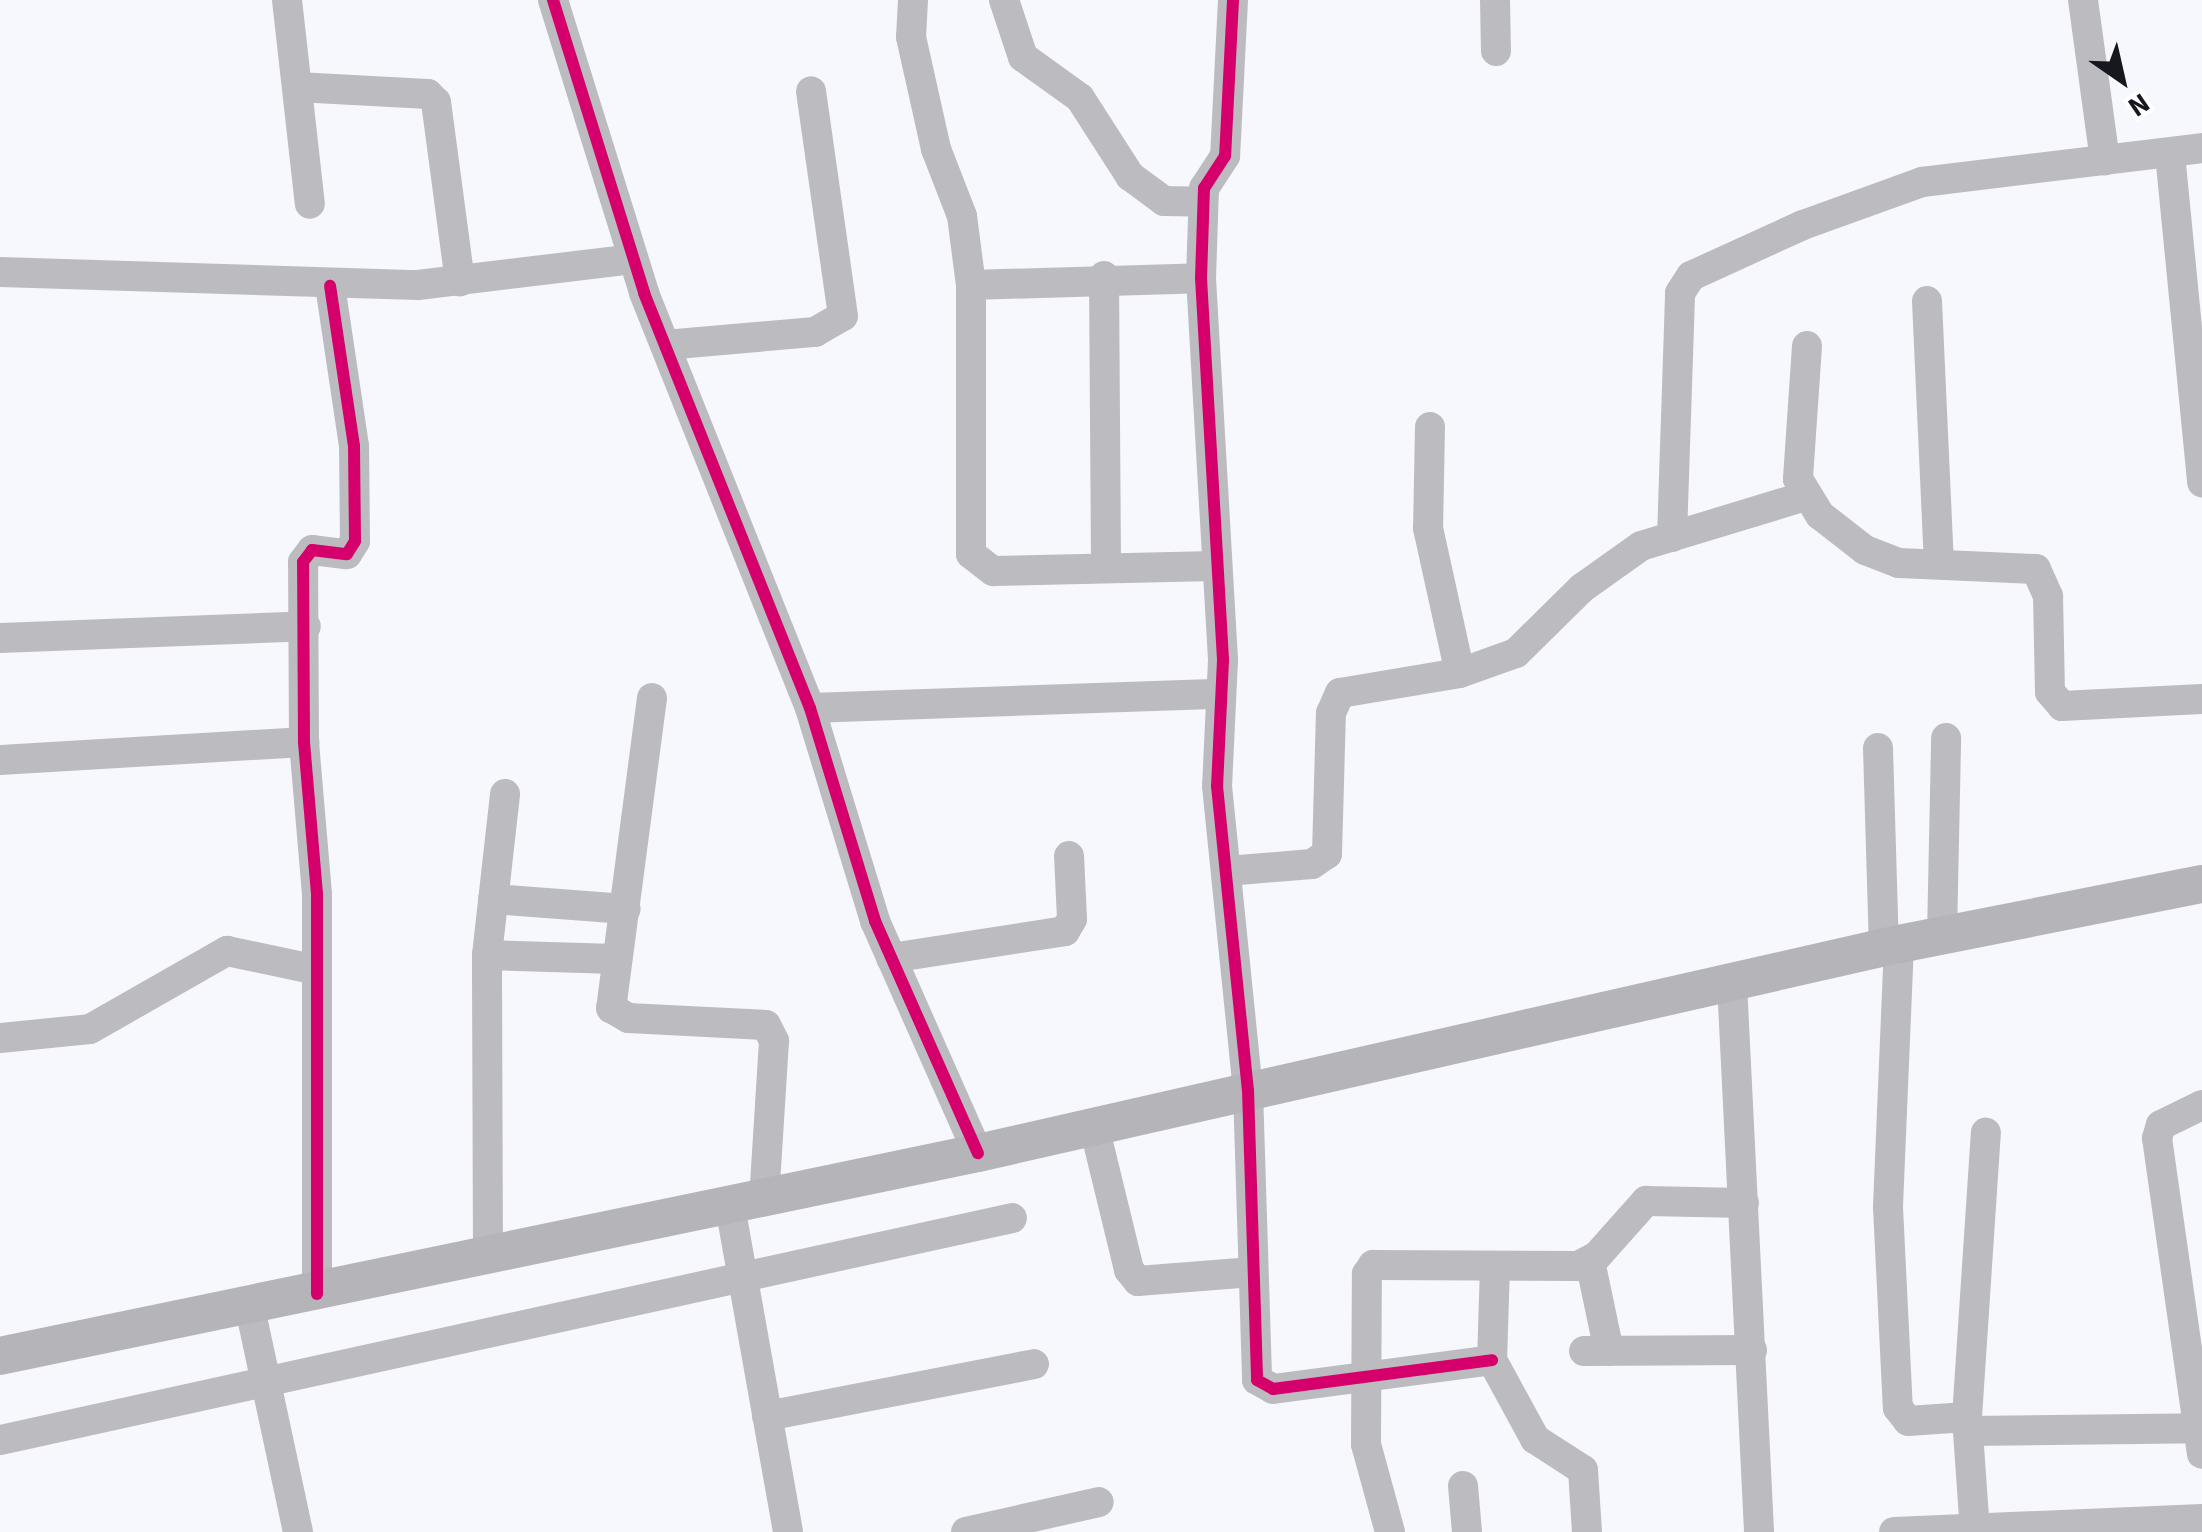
<!DOCTYPE html>
<html>
<head>
<meta charset="utf-8">
<style>
  body { margin:0 }
  #map { position:relative; width:2202px; height:1532px; overflow:hidden; background:#f7f8fd; font-family:"Source Sans 3",sans-serif }
  div>[style] { position:absolute }
  [style*='--x'] { left:calc(var(--x)*1px); top:calc(var(--y)*1px); width:calc(var(--w)*1px); rotate:calc(var(--a)*1deg) }
  .minor>* { height:30px; margin:-15px; padding:0 15px; transform-origin:15px; border-radius:15px; background:#bcbcc0 }
  .major>* { height:38px; margin:-19px; padding:0 19px; transform-origin:19px; border-radius:19px; background:#b4b4b9 }
  .cycleway>* { height:12px; margin:-6px; padding:0 6px; transform-origin:6px; border-radius:6px; background:#d6006c }
  span { translate:-50% -50%; white-space:nowrap; text-align:center; line-height:1.15; -webkit-text-stroke:8px #fff; paint-order:stroke }
  .north { position:absolute; left:2072px; top:30px; width:100px; height:100px; -webkit-text-stroke:8px #fff; paint-order:stroke; rotate:146deg; font-size:28px; font-weight:700; line-height:40px; text-align:center; color:#17181f }
  .north::after { content:''; display:block; margin:auto; width:35px; height:45px; background:#17181f; clip-path:polygon(50% 0,100% 100%,50% 72%,0 100%) }
</style>
</head>
<body>
<div id="map">
  <div class="minor">
    <i style="--x:287;--y:0;--w:205;--a:83.6"></i>
    <i style="--x:553;--y:0;--w:307;--a:72.7"></i>
    <i style="--x:644;--y:293;--w:447;--a:68.2"></i>
    <i style="--x:810;--y:708;--w:223;--a:73"></i>
    <i style="--x:875;--y:921;--w:254;--a:66.1"></i>
    <i style="--x:913;--y:0;--w:37;--a:93"></i>
    <i style="--x:911;--y:37;--w:115;--a:77.4"></i>
    <i style="--x:936;--y:149;--w:72;--a:68.8"></i>
    <i style="--x:962;--y:216;--w:70;--a:82.6"></i>
    <i style="--x:971;--y:285;--w:269;--a:90"></i>
    <i style="--x:971;--y:554;--w:28;--a:38"></i>
    <i style="--x:993;--y:571;--w:222;--a:-1.3"></i>
    <i style="--x:1004;--y:0;--w:60;--a:71.6"></i>
    <i style="--x:1023;--y:57;--w:70;--a:35.7"></i>
    <i style="--x:1080;--y:98;--w:93;--a:57.3"></i>
    <i style="--x:1130;--y:176;--w:42;--a:36.3"></i>
    <i style="--x:1164;--y:201;--w:39;--a:1"></i>
    <i style="--x:1233;--y:0;--w:156;--a:92.9"></i>
    <i style="--x:1225;--y:156;--w:38;--a:123"></i>
    <i style="--x:1204;--y:188;--w:90;--a:91.9"></i>
    <i style="--x:1201;--y:278;--w:383;--a:86.7"></i>
    <i style="--x:1223;--y:660;--w:126;--a:92.7"></i>
    <i style="--x:1217;--y:786;--w:306;--a:84.2"></i>
    <i style="--x:1248;--y:1090;--w:290;--a:88.2"></i>
    <i style="--x:1257;--y:1380;--w:18;--a:29"></i>
    <i style="--x:1273;--y:1389;--w:221;--a:-7.5"></i>
    <i style="--x:1495;--y:0;--w:51;--a:88.9"></i>
    <i style="--x:2083;--y:0;--w:162;--a:82.2"></i>
    <i style="--x:297;--y:87;--w:131;--a:3.1"></i>
    <i style="--x:428;--y:94;--w:11;--a:45"></i>
    <i style="--x:436;--y:102;--w:181;--a:82.4"></i>
    <i style="--x:2170;--y:154;--w:330;--a:84.4"></i>
    <i style="--x:0;--y:272;--w:418;--a:1.8"></i>
    <i style="--x:418;--y:285;--w:216;--a:-6.9"></i>
    <i style="--x:1104;--y:276;--w:292;--a:89.6"></i>
    <i style="--x:971;--y:285;--w:230;--a:-1.7"></i>
    <i style="--x:1927;--y:301;--w:263;--a:87.4"></i>
    <i style="--x:665;--y:345;--w:151;--a:-5"></i>
    <i style="--x:815;--y:332;--w:32;--a:-30"></i>
    <i style="--x:843;--y:316;--w:227;--a:-98.1"></i>
    <i style="--x:1807;--y:346;--w:133;--a:93.9"></i>
    <i style="--x:1798;--y:479;--w:42;--a:58.6"></i>
    <i style="--x:1820;--y:515;--w:57;--a:37.9"></i>
    <i style="--x:1865;--y:550;--w:36;--a:21"></i>
    <i style="--x:1899;--y:563;--w:137;--a:2.5"></i>
    <i style="--x:2036;--y:569;--w:30;--a:66"></i>
    <i style="--x:2048;--y:596;--w:96;--a:88.8"></i>
    <i style="--x:2050;--y:692;--w:18;--a:49"></i>
    <i style="--x:2062;--y:706;--w:140;--a:-2.9"></i>
    <i style="--x:1430;--y:427;--w:101;--a:91.1"></i>
    <i style="--x:1428;--y:528;--w:148;--a:77.6"></i>
    <i style="--x:1672;--y:537;--w:244;--a:-88.1"></i>
    <i style="--x:1680;--y:293;--w:20;--a:-57"></i>
    <i style="--x:1691;--y:276;--w:123;--a:-24.5"></i>
    <i style="--x:1803;--y:225;--w:127;--a:-19.9"></i>
    <i style="--x:1922;--y:182;--w:282;--a:-6.9"></i>
    <i style="--x:0;--y:638;--w:306;--a:-2.2"></i>
    <i style="--x:652;--y:698;--w:313;--a:97.5"></i>
    <i style="--x:611;--y:1008;--w:20;--a:30"></i>
    <i style="--x:628;--y:1018;--w:138;--a:2.9"></i>
    <i style="--x:766;--y:1025;--w:18;--a:63"></i>
    <i style="--x:774;--y:1041;--w:158;--a:93.6"></i>
    <i style="--x:810;--y:708;--w:410;--a:-2"></i>
    <i style="--x:1878;--y:748;--w:200;--a:88.3"></i>
    <i style="--x:0;--y:760;--w:305;--a:-3.4"></i>
    <i style="--x:1227;--y:871;--w:85;--a:-4.7"></i>
    <i style="--x:1312;--y:864;--w:18;--a:-34"></i>
    <i style="--x:1327;--y:854;--w:141;--a:-88.4"></i>
    <i style="--x:1331;--y:713;--w:22;--a:-66"></i>
    <i style="--x:1340;--y:693;--w:122;--a:-9.5"></i>
    <i style="--x:1460;--y:673;--w:59;--a:-19.7"></i>
    <i style="--x:1516;--y:653;--w:93;--a:-44.6"></i>
    <i style="--x:1582;--y:588;--w:72;--a:-35.4"></i>
    <i style="--x:1641;--y:546;--w:172;--a:-16.9"></i>
    <i style="--x:493;--y:899;--w:133;--a:4.3"></i>
    <i style="--x:1942;--y:936;--w:198;--a:-88.8"></i>
    <i style="--x:1899;--y:944;--w:263;--a:92.4"></i>
    <i style="--x:1888;--y:1207;--w:201;--a:87.2"></i>
    <i style="--x:1898;--y:1408;--w:16;--a:52"></i>
    <i style="--x:1908;--y:1421;--w:59;--a:-3.9"></i>
    <i style="--x:487;--y:955;--w:129;--a:1.8"></i>
    <i style="--x:891;--y:958;--w:176;--a:-8.8"></i>
    <i style="--x:1065;--y:931;--w:14;--a:-60"></i>
    <i style="--x:1072;--y:919;--w:63;--a:-92.7"></i>
    <i style="--x:1732;--y:983;--w:550;--a:87.18"></i>
    <i style="--x:0;--y:1038;--w:90;--a:-5.7"></i>
    <i style="--x:90;--y:1029;--w:158;--a:-29.7"></i>
    <i style="--x:227;--y:951;--w:92;--a:11.9"></i>
    <i style="--x:2202;--y:1105;--w:46;--a:154"></i>
    <i style="--x:2161;--y:1125;--w:14;--a:107"></i>
    <i style="--x:2157;--y:1138;--w:319;--a:81.9"></i>
    <i style="--x:1094;--y:1126;--w:148;--a:76.3"></i>
    <i style="--x:1129;--y:1270;--w:14;--a:51"></i>
    <i style="--x:1138;--y:1281;--w:115;--a:-4.5"></i>
    <i style="--x:730;--y:1206;--w:331;--a:79.9"></i>
    <i style="--x:488;--y:1257;--w:302;--a:-90.2"></i>
    <i style="--x:487;--y:955;--w:162;--a:-83.6"></i>
    <i style="--x:1590;--y:1261;--w:92;--a:78.1"></i>
    <i style="--x:1495;--y:1266;--w:94;--a:91.8"></i>
    <i style="--x:1492;--y:1360;--w:90;--a:61.4"></i>
    <i style="--x:1535;--y:1439;--w:57;--a:32.9"></i>
    <i style="--x:1583;--y:1470;--w:62;--a:86.3"></i>
    <i style="--x:317;--y:1294;--w:400;--a:-90"></i>
    <i style="--x:317;--y:894;--w:153;--a:-94.9"></i>
    <i style="--x:304;--y:742;--w:180;--a:-90.3"></i>
    <i style="--x:303;--y:562;--w:15;--a:-53"></i>
    <i style="--x:312;--y:550;--w:35;--a:7"></i>
    <i style="--x:347;--y:554;--w:15;--a:-58"></i>
    <i style="--x:355;--y:541;--w:95;--a:-90.6"></i>
    <i style="--x:354;--y:446;--w:162;--a:-98.5"></i>
    <i style="--x:250;--y:1308;--w:229;--a:77.9"></i>
    <i style="--x:1584;--y:1351;--w:168;--a:-0.3"></i>
    <i style="--x:767;--y:1416;--w:272;--a:-11"></i>
    <i style="--x:1968;--y:1431;--w:234;--a:-0.7"></i>
    <i style="--x:0;--y:1440;--w:1036;--a:-12.37"></i>
    <i style="--x:1463;--y:1486;--w:46;--a:85"></i>
    <i style="--x:966;--y:1532;--w:136;--a:-12.7"></i>
    <i style="--x:1390;--y:1532;--w:91;--a:-105.3"></i>
    <i style="--x:1366;--y:1444;--w:170;--a:-89.7"></i>
    <i style="--x:1367;--y:1274;--w:11;--a:-56"></i>
    <i style="--x:1373;--y:1265;--w:205;--a:0.3"></i>
    <i style="--x:1578;--y:1266;--w:21;--a:-28"></i>
    <i style="--x:1597;--y:1256;--w:74;--a:-48.3"></i>
    <i style="--x:1646;--y:1201;--w:98;--a:1.2"></i>
    <i style="--x:1894;--y:1532;--w:308;--a:-2.4"></i>
    <i style="--x:1975;--y:1532;--w:115;--a:-94"></i>
    <i style="--x:1967;--y:1417;--w:285;--a:-86.2"></i>
  </div>
  <div class="major">
    <i style="--x:0;--y:1356;--w:999;--a:-11.73"></i>
    <i style="--x:978;--y:1153;--w:944;--a:-12.79"></i>
    <i style="--x:1899;--y:944;--w:309;--a:-11.2"></i>
  </div>
  <div class="cycleway">
    <i style="--x:553;--y:0;--w:307;--a:72.7"></i>
    <i style="--x:644;--y:293;--w:447;--a:68.2"></i>
    <i style="--x:810;--y:708;--w:223;--a:73"></i>
    <i style="--x:875;--y:921;--w:254;--a:66.1"></i>
    <i style="--x:1233;--y:0;--w:156;--a:92.9"></i>
    <i style="--x:1225;--y:156;--w:38;--a:123"></i>
    <i style="--x:1204;--y:188;--w:90;--a:91.9"></i>
    <i style="--x:1201;--y:278;--w:383;--a:86.7"></i>
    <i style="--x:1223;--y:660;--w:126;--a:92.7"></i>
    <i style="--x:1217;--y:786;--w:306;--a:84.2"></i>
    <i style="--x:1248;--y:1090;--w:290;--a:88.2"></i>
    <i style="--x:1257;--y:1380;--w:18;--a:29"></i>
    <i style="--x:1273;--y:1389;--w:221;--a:-7.5"></i>
    <i style="--x:317;--y:1294;--w:400;--a:-90"></i>
    <i style="--x:317;--y:894;--w:153;--a:-94.9"></i>
    <i style="--x:304;--y:742;--w:180;--a:-90.3"></i>
    <i style="--x:303;--y:562;--w:15;--a:-53"></i>
    <i style="--x:312;--y:550;--w:35;--a:7"></i>
    <i style="--x:347;--y:554;--w:15;--a:-58"></i>
    <i style="--x:355;--y:541;--w:95;--a:-90.6"></i>
    <i style="--x:354;--y:446;--w:162;--a:-98.5"></i>
  </div>
  <div class="north">N</div>
</div>
</body>
</html>
